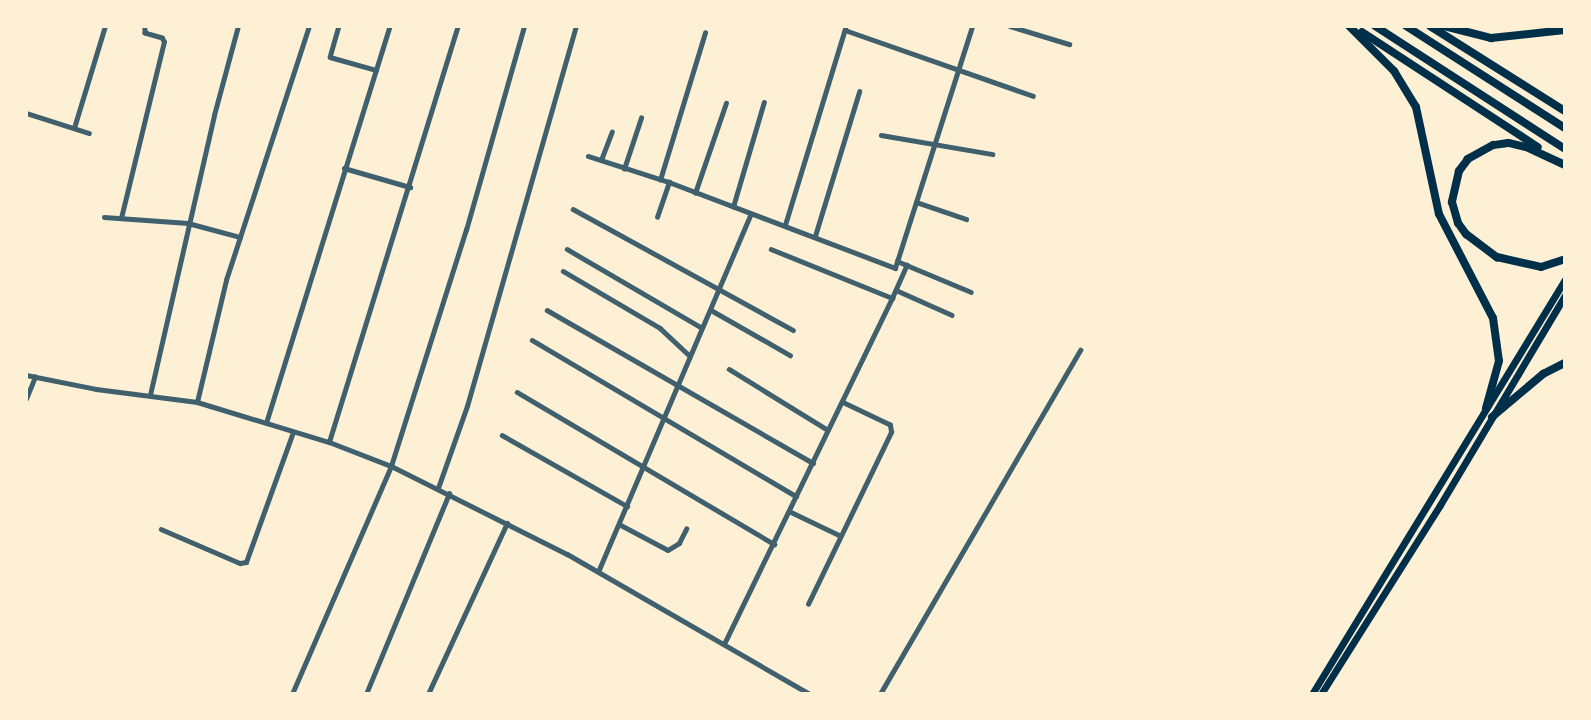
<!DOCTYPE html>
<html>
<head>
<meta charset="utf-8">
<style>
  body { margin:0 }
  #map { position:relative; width:1591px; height:720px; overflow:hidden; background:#fdf0d5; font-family:"Roboto Condensed",sans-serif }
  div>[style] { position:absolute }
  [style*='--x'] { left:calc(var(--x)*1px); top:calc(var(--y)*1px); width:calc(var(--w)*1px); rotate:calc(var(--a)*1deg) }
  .minor>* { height:4.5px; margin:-2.25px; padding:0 2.25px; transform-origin:2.25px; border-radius:2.25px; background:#3f606c }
  .tertiary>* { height:5px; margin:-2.5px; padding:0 2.5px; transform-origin:2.5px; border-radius:2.5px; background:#3f606c }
  .trunk>* { height:7px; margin:-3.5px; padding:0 3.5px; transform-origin:3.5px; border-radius:3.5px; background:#003049 }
  .motorway>* { height:8px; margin:-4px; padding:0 4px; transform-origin:4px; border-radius:4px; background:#003049 }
  span { translate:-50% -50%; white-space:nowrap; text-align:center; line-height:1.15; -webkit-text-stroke:6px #fdf0d5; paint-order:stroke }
  .frame { position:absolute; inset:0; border:28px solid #fdf0d5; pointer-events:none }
</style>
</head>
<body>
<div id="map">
  <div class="minor">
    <i style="--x:339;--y:26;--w:32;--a:106"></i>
    <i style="--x:330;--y:57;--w:48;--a:15.8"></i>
    <i style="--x:1010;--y:26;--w:62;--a:17"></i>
    <i style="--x:845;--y:30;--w:199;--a:19.3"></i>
    <i style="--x:26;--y:113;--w:66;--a:17.6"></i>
    <i style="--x:74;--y:128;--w:107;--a:-73.1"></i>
    <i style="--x:881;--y:135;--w:113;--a:9.7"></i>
    <i style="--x:588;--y:156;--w:85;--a:17.8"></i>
    <i style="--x:669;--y:182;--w:242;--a:20.8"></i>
    <i style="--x:895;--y:268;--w:254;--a:-72.3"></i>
    <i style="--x:601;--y:160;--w:30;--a:-69"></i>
    <i style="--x:344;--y:168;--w:69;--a:16.1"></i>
    <i style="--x:624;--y:169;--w:54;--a:-71.6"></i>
    <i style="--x:660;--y:180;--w:154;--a:-73"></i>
    <i style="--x:695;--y:193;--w:95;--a:-71"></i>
    <i style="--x:916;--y:202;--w:53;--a:18.8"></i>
    <i style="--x:733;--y:207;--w:109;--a:-73.6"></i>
    <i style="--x:573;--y:209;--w:251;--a:28.8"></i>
    <i style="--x:104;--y:217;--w:84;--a:4.1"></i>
    <i style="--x:188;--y:223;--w:54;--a:15.1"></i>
    <i style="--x:657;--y:217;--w:37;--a:-71"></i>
    <i style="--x:121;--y:218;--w:181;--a:-76.3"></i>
    <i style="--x:164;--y:42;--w:4;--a:-117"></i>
    <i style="--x:162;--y:38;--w:18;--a:-164"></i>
    <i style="--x:145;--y:33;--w:7;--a:-98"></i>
    <i style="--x:785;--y:225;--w:208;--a:-73"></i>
    <i style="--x:815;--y:236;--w:151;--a:-73"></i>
    <i style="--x:567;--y:249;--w:156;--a:30.3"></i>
    <i style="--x:771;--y:249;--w:131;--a:22"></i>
    <i style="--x:892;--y:298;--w:36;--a:-66"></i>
    <i style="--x:897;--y:261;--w:80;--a:22.7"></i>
    <i style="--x:563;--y:271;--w:113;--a:30.4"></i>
    <i style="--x:660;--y:328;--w:41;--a:43"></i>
    <i style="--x:896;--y:290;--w:61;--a:24.1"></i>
    <i style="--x:547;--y:310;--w:307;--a:29.9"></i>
    <i style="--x:711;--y:310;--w:91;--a:29.7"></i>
    <i style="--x:532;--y:340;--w:307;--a:30.6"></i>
    <i style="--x:729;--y:369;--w:116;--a:31.6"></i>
    <i style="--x:517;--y:392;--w:299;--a:30.6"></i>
    <i style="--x:150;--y:395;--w:287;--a:-77.1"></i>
    <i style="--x:214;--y:115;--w:92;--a:-74.9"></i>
    <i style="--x:26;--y:399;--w:24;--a:-68"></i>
    <i style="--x:197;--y:402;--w:125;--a:-76.6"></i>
    <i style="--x:226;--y:280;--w:267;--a:-71.9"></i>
    <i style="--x:266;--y:423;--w:416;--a:-72.7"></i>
    <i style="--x:502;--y:435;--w:144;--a:29.6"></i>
    <i style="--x:329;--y:442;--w:436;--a:-72.8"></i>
    <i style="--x:438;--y:488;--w:87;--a:-70.5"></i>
    <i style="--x:467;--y:406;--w:395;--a:-74"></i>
    <i style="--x:789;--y:511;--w:55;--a:25.6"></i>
    <i style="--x:619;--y:524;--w:55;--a:28"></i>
    <i style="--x:668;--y:550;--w:13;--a:-32"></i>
    <i style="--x:679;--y:543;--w:16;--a:-63"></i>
    <i style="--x:161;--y:529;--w:86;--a:23.3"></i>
    <i style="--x:240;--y:563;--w:6;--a:-9"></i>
    <i style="--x:246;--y:562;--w:138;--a:-70.1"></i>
    <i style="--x:598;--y:572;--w:388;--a:-66.9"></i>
    <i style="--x:808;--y:604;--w:191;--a:-64.2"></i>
    <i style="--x:891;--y:432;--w:7;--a:-98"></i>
    <i style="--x:890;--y:425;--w:53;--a:-154.4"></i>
    <i style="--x:724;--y:644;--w:385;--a:-64.1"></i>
    <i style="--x:292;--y:694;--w:249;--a:-66.5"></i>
    <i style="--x:391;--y:466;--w:248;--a:-72.4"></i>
    <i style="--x:466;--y:230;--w:212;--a:-74.1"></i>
    <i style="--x:366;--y:694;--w:217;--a:-67.5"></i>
    <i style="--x:428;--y:694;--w:188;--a:-65.2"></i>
    <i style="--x:880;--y:694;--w:398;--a:-59.8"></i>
  </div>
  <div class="tertiary">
    <i style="--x:26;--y:375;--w:71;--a:11.3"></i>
    <i style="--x:96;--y:389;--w:102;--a:7.3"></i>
    <i style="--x:197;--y:402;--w:138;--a:16.9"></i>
    <i style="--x:329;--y:442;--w:66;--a:21.2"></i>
    <i style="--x:391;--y:466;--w:197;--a:26.6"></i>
    <i style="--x:567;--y:554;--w:280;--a:30"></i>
  </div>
  <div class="trunk">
    <i style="--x:1312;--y:694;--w:486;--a:-58.6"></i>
    <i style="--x:1321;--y:694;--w:223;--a:-57.8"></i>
    <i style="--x:1440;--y:505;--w:244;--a:-59.2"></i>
  </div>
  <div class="motorway">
    <i style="--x:1349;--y:26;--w:64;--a:45"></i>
    <i style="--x:1394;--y:71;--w:42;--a:58.6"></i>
    <i style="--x:1416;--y:107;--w:109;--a:77.9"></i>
    <i style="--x:1439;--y:214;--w:117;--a:62.6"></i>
    <i style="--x:1493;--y:318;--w:43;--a:82.1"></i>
    <i style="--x:1499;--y:361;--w:49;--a:105.5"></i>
    <i style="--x:1375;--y:26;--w:226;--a:32.9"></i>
    <i style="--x:1406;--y:26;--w:189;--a:32.7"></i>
    <i style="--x:1430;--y:26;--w:160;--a:32.2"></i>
    <i style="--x:1444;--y:26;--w:49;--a:14.3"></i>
    <i style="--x:1491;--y:38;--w:74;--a:-6.2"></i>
    <i style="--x:1362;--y:32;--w:210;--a:33.2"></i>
    <i style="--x:1565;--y:165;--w:43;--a:-155.2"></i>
    <i style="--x:1526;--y:147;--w:18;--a:-167"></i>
    <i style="--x:1508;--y:143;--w:15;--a:172"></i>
    <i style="--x:1493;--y:145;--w:29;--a:151"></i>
    <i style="--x:1468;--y:159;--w:15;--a:127"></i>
    <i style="--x:1459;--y:171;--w:32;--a:103"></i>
    <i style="--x:1452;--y:202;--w:22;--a:74"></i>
    <i style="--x:1458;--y:223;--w:14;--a:54"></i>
    <i style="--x:1466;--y:234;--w:39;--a:37"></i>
    <i style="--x:1497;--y:257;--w:45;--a:12.8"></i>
    <i style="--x:1541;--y:267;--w:25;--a:-18"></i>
    <i style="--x:1492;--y:417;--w:67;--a:-40.1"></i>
    <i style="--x:1543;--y:374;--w:25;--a:-27"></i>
  </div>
  <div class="frame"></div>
</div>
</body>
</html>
